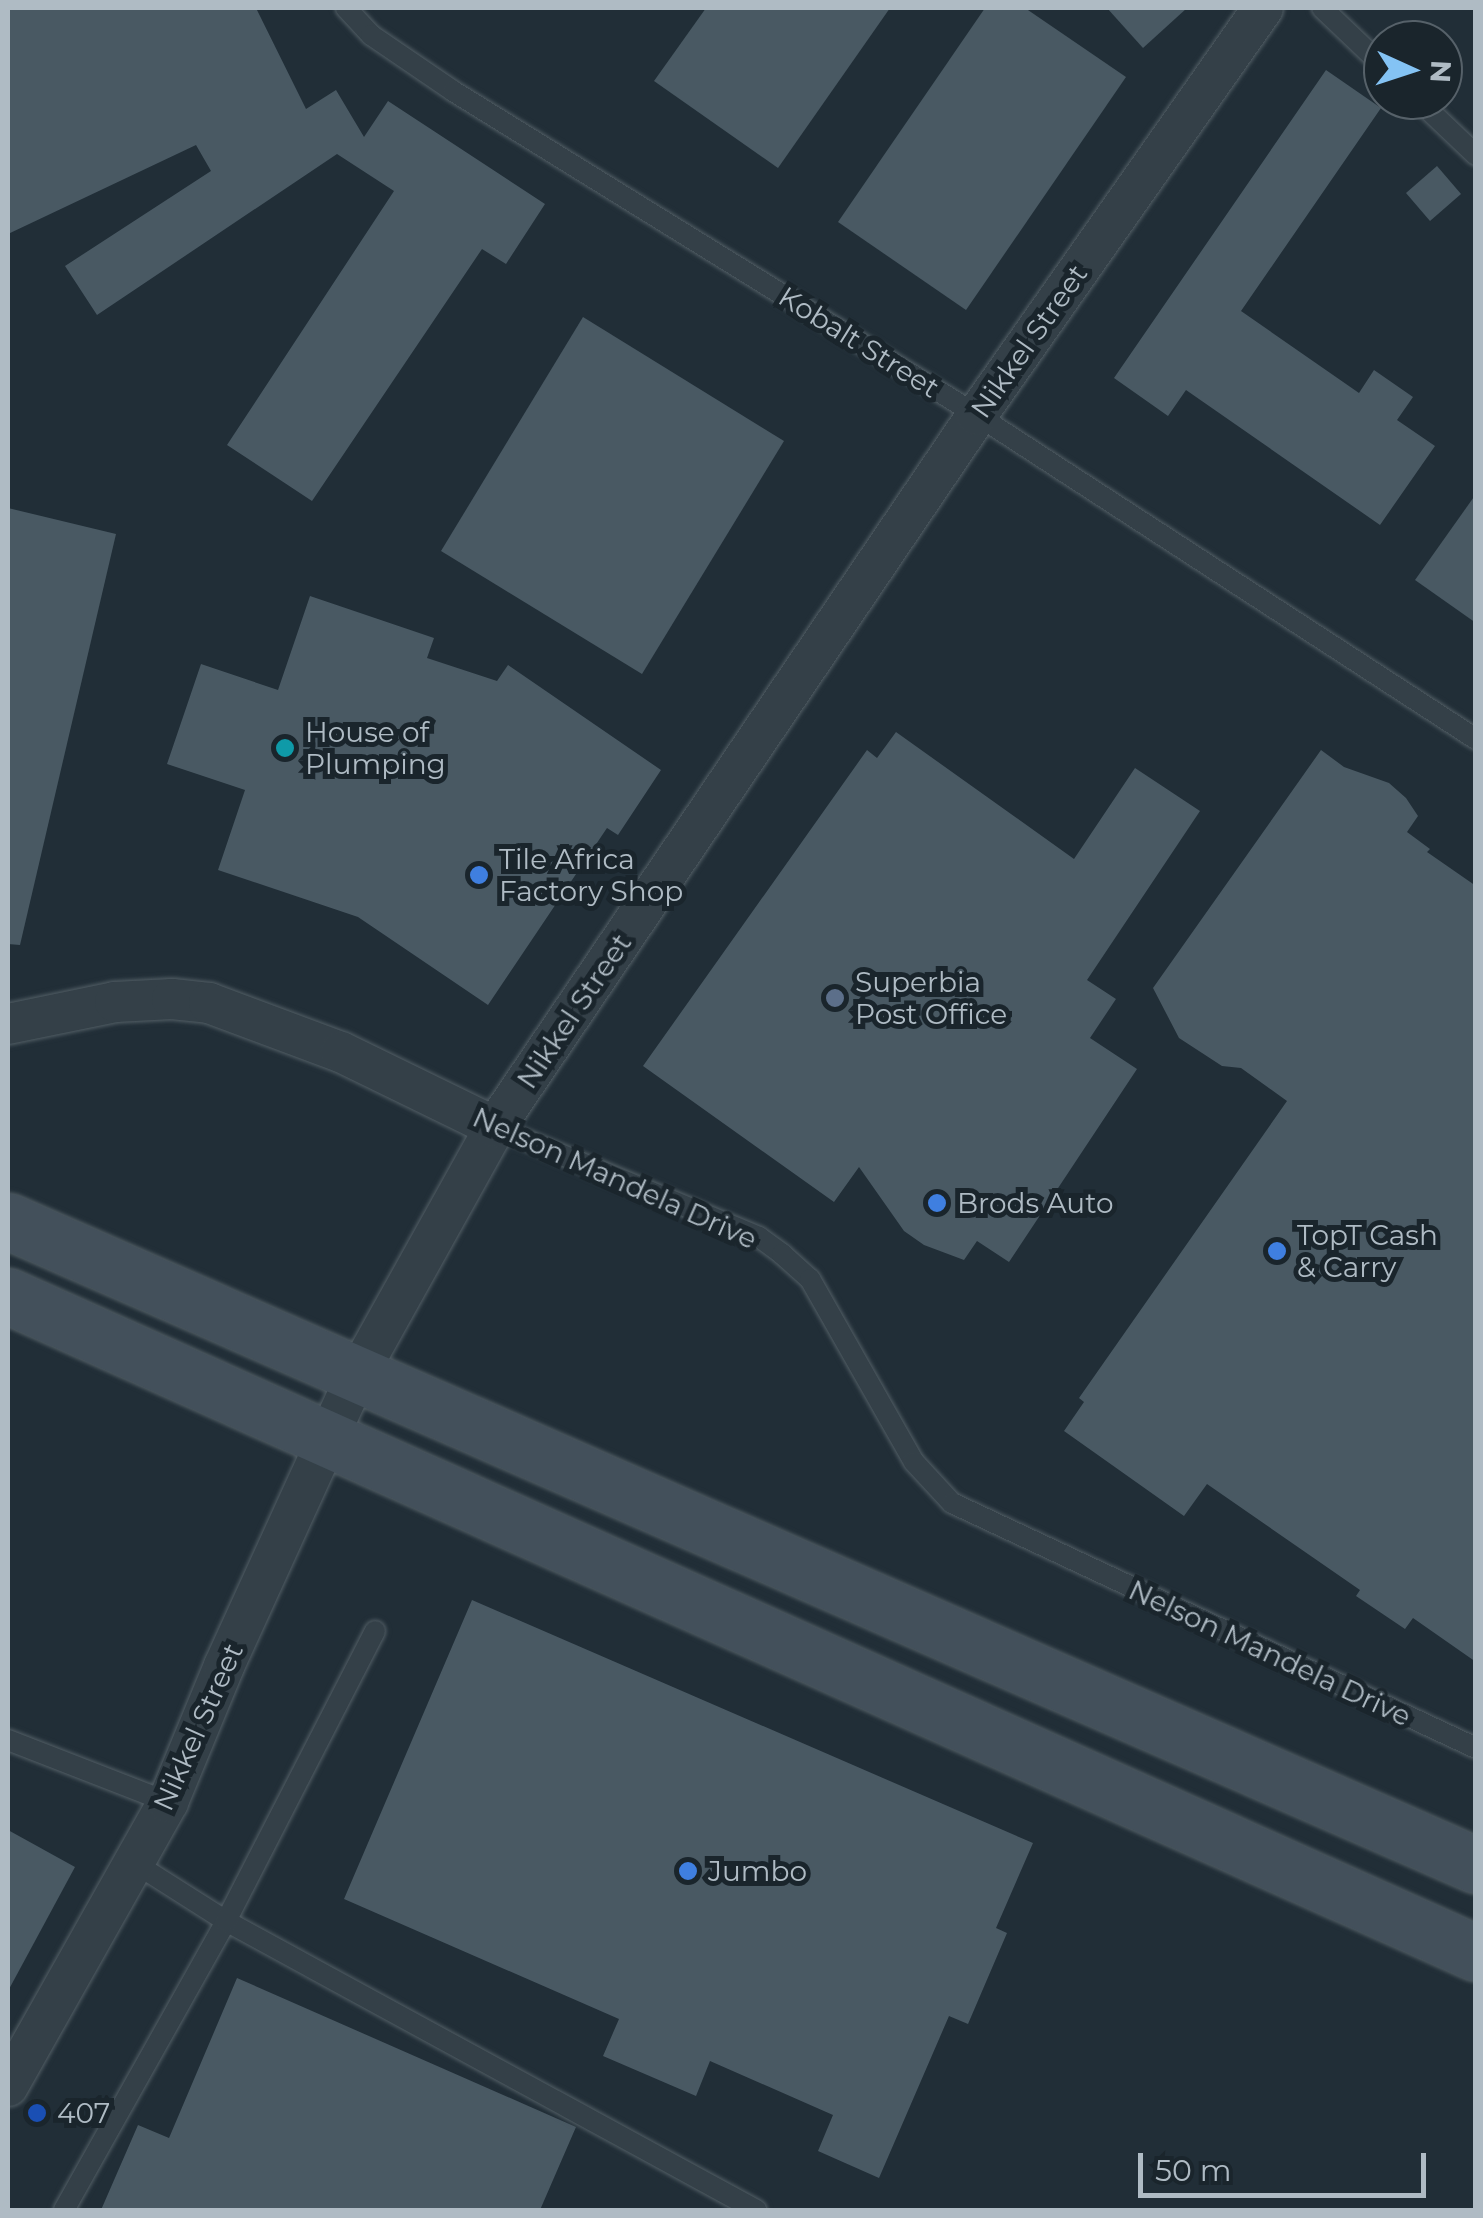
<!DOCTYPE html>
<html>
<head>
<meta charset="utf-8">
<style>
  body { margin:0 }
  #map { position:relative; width:1483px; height:2218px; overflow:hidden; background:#212e37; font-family:Montserrat,sans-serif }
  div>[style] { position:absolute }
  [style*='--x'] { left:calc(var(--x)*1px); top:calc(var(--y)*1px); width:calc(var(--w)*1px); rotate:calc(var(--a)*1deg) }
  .building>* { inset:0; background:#495963 }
  .roads { filter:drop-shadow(0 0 2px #525e65) drop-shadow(0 0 2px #525e65) }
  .lane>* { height:20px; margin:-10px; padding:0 10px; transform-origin:10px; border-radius:10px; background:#344048 }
  .street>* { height:40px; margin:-20px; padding:0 20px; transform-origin:20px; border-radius:20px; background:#344048 }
  .secondary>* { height:55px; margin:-27.5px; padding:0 27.5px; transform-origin:27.5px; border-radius:27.5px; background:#43505b }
  .dots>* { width:28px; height:28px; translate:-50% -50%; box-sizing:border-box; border:5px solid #1a252c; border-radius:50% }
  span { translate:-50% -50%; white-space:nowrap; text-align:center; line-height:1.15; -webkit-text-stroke:10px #1a252c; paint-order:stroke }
  .street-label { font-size:28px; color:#afbbc4 }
  .poi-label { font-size:28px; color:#afbbc4 }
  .left { translate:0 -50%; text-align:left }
  .frame { position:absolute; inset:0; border:10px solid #afbbc4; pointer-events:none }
  .north { position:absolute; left:1363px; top:20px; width:100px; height:100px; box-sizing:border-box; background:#1a252c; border:2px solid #566169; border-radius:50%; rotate:93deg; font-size:28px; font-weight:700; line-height:40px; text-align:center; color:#afbbc4 }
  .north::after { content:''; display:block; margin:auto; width:35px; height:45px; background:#84c3f4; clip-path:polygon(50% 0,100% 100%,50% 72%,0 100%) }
  .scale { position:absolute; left:1138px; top:2153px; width:288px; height:45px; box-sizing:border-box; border:5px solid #afbbc4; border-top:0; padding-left:12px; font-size:30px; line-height:35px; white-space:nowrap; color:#afbbc4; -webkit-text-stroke:8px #1a252c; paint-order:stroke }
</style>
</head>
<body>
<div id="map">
  <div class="building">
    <i style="clip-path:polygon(8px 8px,256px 8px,306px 109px,336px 90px,364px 137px,388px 101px,545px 204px,506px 264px,482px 249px,312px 501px,227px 445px,394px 191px,337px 154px,97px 315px,65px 266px,211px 171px,196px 145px,8px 234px)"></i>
    <i style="clip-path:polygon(706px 8px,890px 8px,778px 168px,654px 81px)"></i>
    <i style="clip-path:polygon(985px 8px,1025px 8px,1126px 77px,966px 310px,838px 222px)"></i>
    <i style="clip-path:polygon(1107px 8px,1187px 8px,1143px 48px)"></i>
    <i style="clip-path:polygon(1326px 70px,1381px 108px,1241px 311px,1359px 393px,1374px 370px,1413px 397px,1397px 420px,1435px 446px,1380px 525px,1186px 390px,1168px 416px,1114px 378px)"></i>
    <i style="clip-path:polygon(1437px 166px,1461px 194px,1430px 221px,1406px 193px)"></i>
    <i style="clip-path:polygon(583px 317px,784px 441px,642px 674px,441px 551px)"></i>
    <i style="clip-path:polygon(1476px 494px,1476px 623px,1415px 580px)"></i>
    <i style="clip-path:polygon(8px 508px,116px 534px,20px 945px,8px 944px)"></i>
    <i style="clip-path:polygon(310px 596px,434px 638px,427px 658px,497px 681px,508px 665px,661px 770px,618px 835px,607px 828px,488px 1005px,358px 917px,218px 870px,245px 790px,167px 764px,201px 664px,278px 690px)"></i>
    <i style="clip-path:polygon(896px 732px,1074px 859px,1135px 768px,1200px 811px,1087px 980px,1116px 999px,1090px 1038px,1137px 1069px,1009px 1262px,977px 1241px,964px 1260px,924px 1245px,904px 1231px,859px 1167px,834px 1202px,643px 1066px,867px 750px,877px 758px)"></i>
    <i style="clip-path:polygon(1321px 750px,1344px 767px,1389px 783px,1406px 798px,1418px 816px,1407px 832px,1430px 849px,1427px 852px,1476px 886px,1476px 1662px,1413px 1618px,1405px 1629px,1356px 1596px,1360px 1590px,1207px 1484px,1184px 1516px,1064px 1431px,1084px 1402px,1079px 1398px,1287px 1101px,1241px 1068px,1222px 1066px,1179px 1038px,1153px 988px)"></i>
    <i style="clip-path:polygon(472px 1600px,1033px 1843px,996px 1928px,1007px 1933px,968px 2024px,949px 2016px,879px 2178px,818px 2151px,833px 2115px,710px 2061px,696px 2096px,603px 2056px,619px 2019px,344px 1899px)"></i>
    <i style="clip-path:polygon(8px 1830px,75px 1867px,8px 1991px)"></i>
    <i style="clip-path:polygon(237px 1978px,576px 2127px,540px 2210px,101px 2210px,138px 2125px,169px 2138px)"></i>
  </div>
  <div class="roads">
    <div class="lane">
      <i style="--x:346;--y:8;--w:37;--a:47"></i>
      <i style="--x:371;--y:35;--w:99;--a:34.3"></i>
      <i style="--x:453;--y:91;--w:616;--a:31.73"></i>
      <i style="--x:977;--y:415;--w:595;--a:33"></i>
      <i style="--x:1322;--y:8;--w:84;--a:43.6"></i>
      <i style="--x:1418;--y:100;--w:80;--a:43.5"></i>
      <i style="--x:495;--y:1127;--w:286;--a:22.6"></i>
      <i style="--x:759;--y:1237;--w:29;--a:36"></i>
      <i style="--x:782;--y:1254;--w:38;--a:42"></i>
      <i style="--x:810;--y:1279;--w:210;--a:60.4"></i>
      <i style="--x:914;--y:1462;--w:56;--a:47.2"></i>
      <i style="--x:952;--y:1503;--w:578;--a:25.06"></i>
      <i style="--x:8;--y:1740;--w:172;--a:21.2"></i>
      <i style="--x:133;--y:1862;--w:110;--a:32.4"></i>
      <i style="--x:226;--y:1921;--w:604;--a:28.6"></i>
      <i style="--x:64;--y:2210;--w:331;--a:-60.7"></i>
      <i style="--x:226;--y:1921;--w:326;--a:-62.8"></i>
    </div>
    <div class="street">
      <i style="--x:8;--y:1024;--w:109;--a:-11.6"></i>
      <i style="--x:115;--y:1002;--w:57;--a:-3"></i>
      <i style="--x:172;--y:999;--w:37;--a:6"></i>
      <i style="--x:209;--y:1003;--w:141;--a:20.4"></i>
      <i style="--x:341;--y:1052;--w:171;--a:26"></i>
      <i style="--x:8;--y:2086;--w:326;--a:-60.6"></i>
      <i style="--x:168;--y:1802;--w:147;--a:-67.6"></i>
      <i style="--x:224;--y:1666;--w:318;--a:-65.5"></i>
      <i style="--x:356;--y:1377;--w:286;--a:-60.9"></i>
      <i style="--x:495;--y:1127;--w:860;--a:-55.9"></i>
      <i style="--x:977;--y:415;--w:497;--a:-54.9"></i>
    </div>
    <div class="secondary">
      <i style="--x:8;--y:1221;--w:1603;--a:23.69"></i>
      <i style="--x:8;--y:1296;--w:1608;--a:24.11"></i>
    </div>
  </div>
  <div class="dots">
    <i style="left:285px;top:748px;background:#0f9aa8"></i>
    <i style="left:479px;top:875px;background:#3f7fe0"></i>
    <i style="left:835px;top:998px;background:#5c6f8a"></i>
    <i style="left:937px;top:1203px;background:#3f7fe0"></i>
    <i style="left:1277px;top:1251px;background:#3f7fe0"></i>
    <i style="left:688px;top:1871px;background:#3f7fe0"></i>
    <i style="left:37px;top:2113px;background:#1a4fb4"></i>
  </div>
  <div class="street-label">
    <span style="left:1029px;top:341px;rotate:-55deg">Nikkel Street</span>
    <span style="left:859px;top:342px;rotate:32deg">Kobalt Street</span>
    <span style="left:574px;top:1011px;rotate:-56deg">Nikkel Street</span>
    <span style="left:615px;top:1178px;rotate:24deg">Nelson Mandela Drive</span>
    <span style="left:1270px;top:1653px;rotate:25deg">Nelson Mandela Drive</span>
    <span style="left:198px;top:1727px;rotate:-66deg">Nikkel Street</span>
  </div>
  <div class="poi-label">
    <span class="left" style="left:305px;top:748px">House of<br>Plumping</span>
    <span class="left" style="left:499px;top:875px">Tile Africa<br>Factory Shop</span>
    <span class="left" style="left:855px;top:998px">Superbia<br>Post Office</span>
    <span class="left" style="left:957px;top:1203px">Brods Auto</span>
    <span class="left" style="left:1297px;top:1251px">TopT Cash<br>&amp; Carry</span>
    <span class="left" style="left:708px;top:1871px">Jumbo</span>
    <span class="left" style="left:57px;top:2113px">407</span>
  </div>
  <div class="frame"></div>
  <div class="north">N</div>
  <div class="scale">50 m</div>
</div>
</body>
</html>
